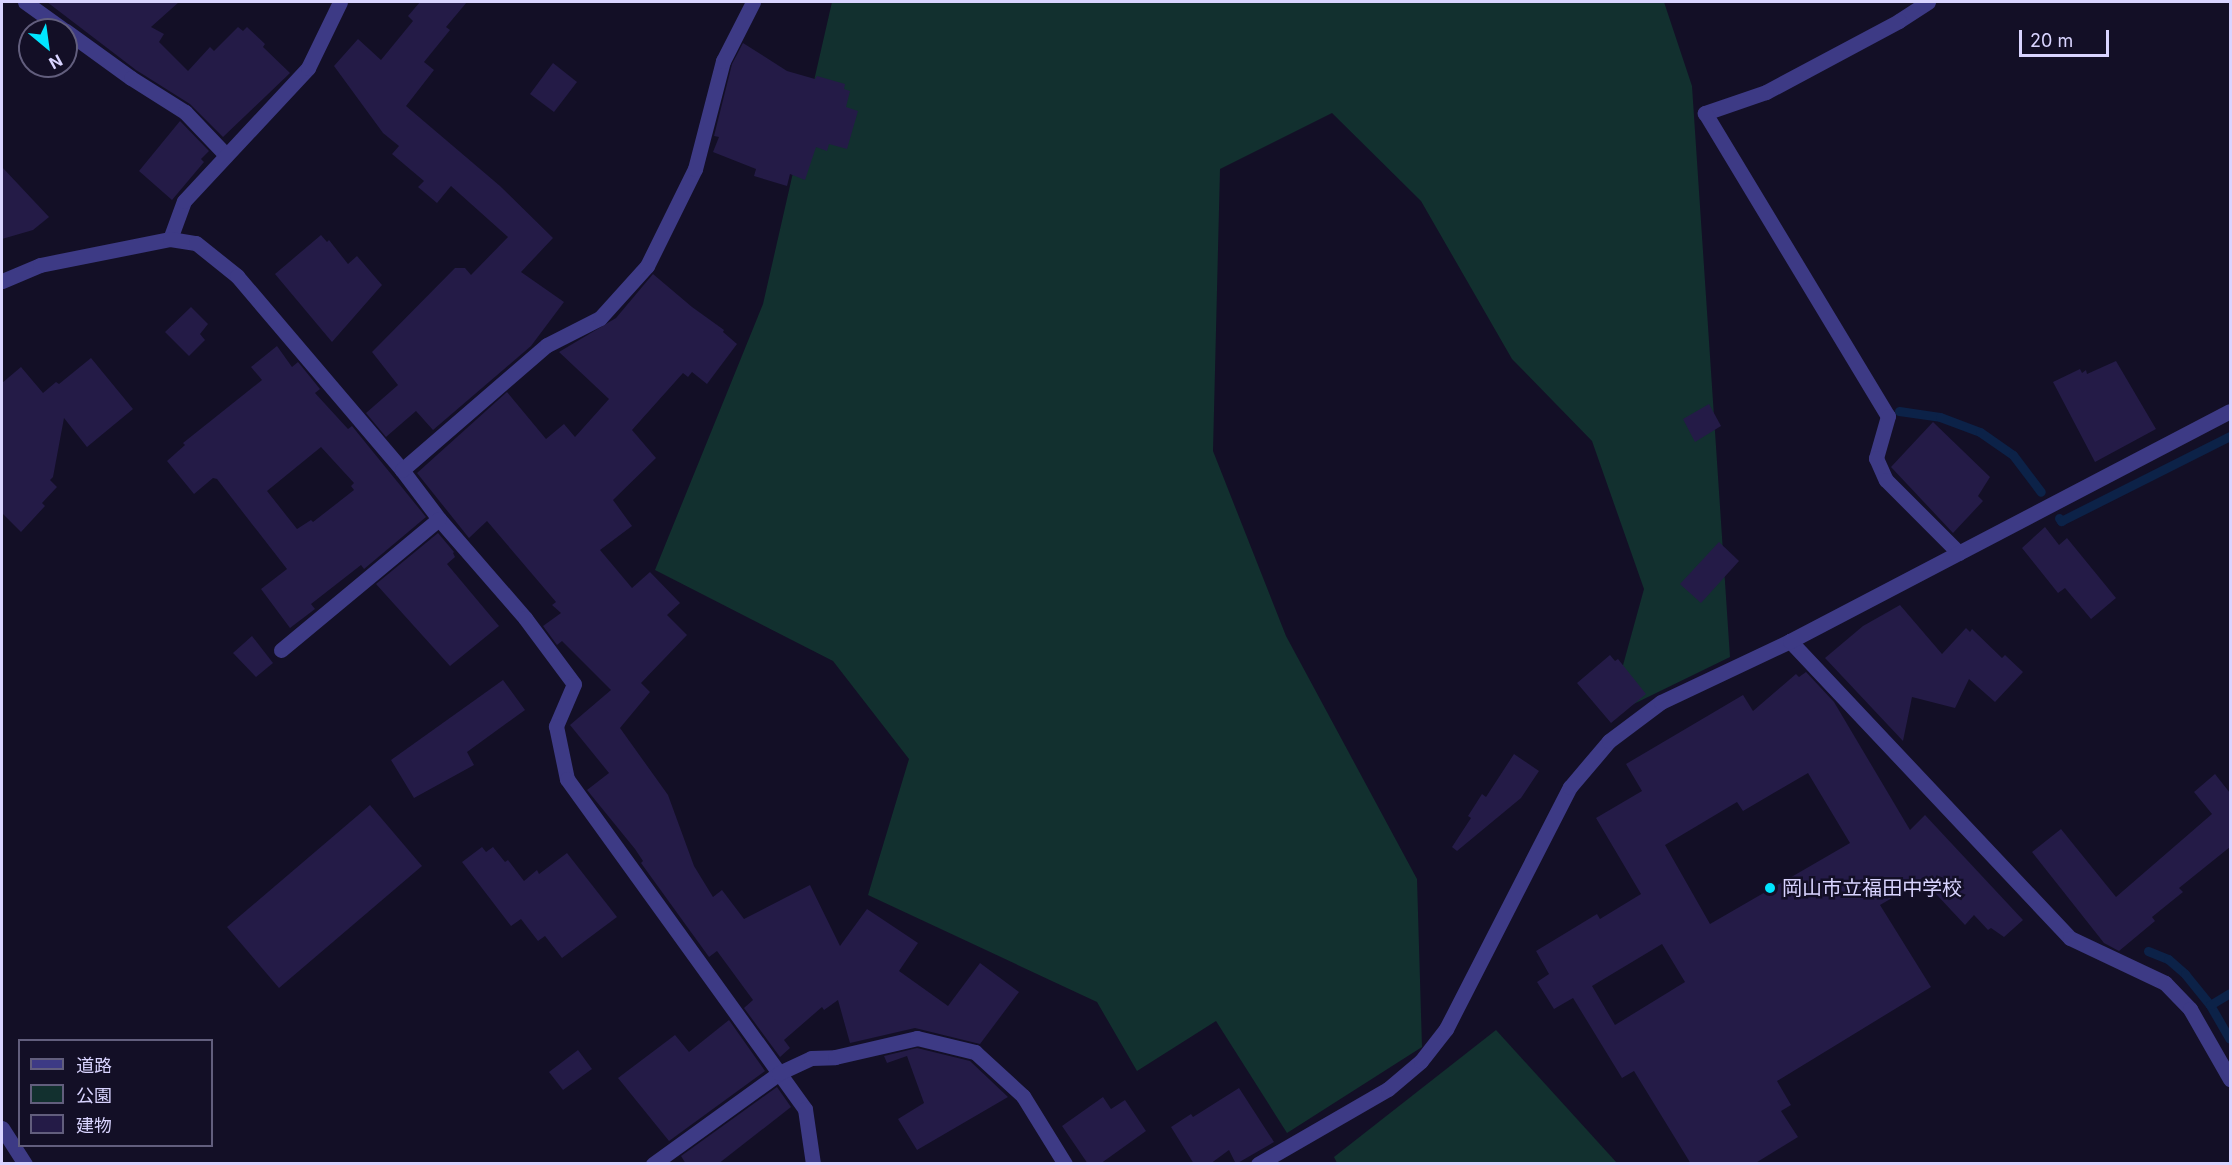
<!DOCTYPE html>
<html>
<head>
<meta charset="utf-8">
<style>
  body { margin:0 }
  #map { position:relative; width:2232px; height:1165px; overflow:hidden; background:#130f26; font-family:Inter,"Noto Sans JP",sans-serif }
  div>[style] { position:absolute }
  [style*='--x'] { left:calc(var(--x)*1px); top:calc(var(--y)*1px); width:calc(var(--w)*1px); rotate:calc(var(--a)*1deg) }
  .green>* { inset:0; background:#12302f }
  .stream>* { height:9px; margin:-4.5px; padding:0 4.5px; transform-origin:4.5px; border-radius:4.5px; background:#0c2248 }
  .building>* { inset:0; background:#241b47 }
  .street>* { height:15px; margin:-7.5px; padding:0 7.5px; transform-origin:7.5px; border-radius:7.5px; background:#3d3a85 }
  .dots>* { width:16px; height:16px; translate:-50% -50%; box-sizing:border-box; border:3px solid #130f26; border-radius:50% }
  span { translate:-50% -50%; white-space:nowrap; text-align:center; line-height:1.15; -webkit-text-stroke:5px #130f26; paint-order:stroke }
  .poi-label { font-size:20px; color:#d9d4ff }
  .left { translate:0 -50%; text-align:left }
  .frame { position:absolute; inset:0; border:3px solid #d9d4ff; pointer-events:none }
  .legend { position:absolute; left:18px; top:1039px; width:195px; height:108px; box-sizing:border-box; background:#130f26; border:2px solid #625e7d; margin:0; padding:8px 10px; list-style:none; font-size:18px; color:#d9d4ff }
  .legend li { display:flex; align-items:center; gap:12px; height:30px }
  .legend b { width:30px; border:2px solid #625e7d }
  .north { position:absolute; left:18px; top:18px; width:60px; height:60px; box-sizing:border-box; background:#130f26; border:2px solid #625e7d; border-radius:50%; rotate:151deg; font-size:16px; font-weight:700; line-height:24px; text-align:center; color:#d9d4ff }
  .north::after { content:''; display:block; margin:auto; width:21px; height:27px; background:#00e5ff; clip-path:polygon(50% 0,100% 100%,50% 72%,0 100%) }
  .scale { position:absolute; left:2019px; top:30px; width:90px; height:27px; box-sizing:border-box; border:3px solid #d9d4ff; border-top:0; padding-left:8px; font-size:18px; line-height:21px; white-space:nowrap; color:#d9d4ff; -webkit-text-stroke:4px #130f26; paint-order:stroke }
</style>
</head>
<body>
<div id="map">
  <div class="green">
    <i style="clip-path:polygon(832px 2px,1664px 2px,1692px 86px,1730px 657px,1609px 716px,1644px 589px,1592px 441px,1512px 359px,1421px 201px,1332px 113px,1220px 169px,1213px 451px,1286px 636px,1417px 879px,1422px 1047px,1287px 1133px,1216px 1021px,1137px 1071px,1097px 1002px,868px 895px,909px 759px,833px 661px,655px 570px,763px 304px)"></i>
    <i style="clip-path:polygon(1496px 1030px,1617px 1163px,1337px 1163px,1334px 1157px)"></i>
  </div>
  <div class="stream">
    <i style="--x:1899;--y:411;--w:41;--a:8.3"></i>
    <i style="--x:1940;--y:417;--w:43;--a:20.6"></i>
    <i style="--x:1980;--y:432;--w:40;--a:34.9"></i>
    <i style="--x:2013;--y:455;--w:46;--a:52.9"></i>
    <i style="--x:2059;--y:518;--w:4;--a:56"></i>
    <i style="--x:2061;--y:521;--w:189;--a:-26.7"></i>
    <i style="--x:2148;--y:951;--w:22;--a:22"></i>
    <i style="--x:2168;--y:959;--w:23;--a:41"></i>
    <i style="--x:2185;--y:974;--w:40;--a:51"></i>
    <i style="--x:2210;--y:1005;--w:39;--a:60"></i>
    <i style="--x:2210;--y:1005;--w:23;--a:-31"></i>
  </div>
  <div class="building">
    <i style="clip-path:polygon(47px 2px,179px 2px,151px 27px,164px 34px,159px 42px,188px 71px,210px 47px,214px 51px,238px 27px,243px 31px,247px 27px,265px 44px,263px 47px,290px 73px,223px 137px,190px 104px,136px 70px)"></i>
    <i style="clip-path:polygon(420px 2px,467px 2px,446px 27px,450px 30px,424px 62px,434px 70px,406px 106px,500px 186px,553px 238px,521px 272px,564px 302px,531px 346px,433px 430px,416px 411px,386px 437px,366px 413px,398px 385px,372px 352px,455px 268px,465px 268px,471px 275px,508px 237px,451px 186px,437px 203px,418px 187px,424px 181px,392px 154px,399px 146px,383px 133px,334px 66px,358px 39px,381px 60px,413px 21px,408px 16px)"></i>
    <i style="clip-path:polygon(743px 43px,787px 71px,815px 79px,817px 76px,845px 84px,844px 89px,850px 91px,846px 107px,858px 111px,847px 149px,829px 144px,827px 151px,816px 147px,805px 180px,790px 174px,787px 186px,754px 176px,756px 169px,713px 152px,719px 137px,714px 136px,732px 64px)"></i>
    <i style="clip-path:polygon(553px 63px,577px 82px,554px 112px,530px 94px)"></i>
    <i style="clip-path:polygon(180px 121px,209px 151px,201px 159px,204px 162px,172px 200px,139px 171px)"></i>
    <i style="clip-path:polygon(2px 167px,49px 217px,33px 230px,2px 239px)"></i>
    <i style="clip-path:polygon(321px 235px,327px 242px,329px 240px,348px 264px,357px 256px,382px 285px,332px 342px,275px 274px)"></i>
    <i style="clip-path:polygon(653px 274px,692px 307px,724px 330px,723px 332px,737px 344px,707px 384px,692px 372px,688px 377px,683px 373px,632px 430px,656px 458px,613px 500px,632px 526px,600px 550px,632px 588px,650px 572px,680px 603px,667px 615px,687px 635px,641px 683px,650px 692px,620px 728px,668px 795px,694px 866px,713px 897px,722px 890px,744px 919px,810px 885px,840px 946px,867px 909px,918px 943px,899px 971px,948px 1006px,980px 963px,1019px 992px,980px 1044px,915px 1028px,850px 1043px,838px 1000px,824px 1010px,822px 1007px,784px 1040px,790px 1048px,780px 1057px,744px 1008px,753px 1000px,717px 951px,709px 957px,641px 863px,643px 861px,635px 849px,587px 790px,609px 773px,570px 725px,611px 690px,562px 641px,557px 645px,543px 626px,561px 613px,552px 605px,556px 602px,487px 521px,469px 538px,417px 473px,507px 392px,546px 439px,564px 424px,575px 437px,609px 399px,559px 352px,616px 318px)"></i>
    <i style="clip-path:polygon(191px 307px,208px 324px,200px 334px,205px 340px,189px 356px,165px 332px)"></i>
    <i style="clip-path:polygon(evenodd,277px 346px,292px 367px,298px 362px,320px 389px,315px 393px,348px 429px,352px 426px,426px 517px,364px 569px,361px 565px,311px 604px,315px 609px,290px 628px,261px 589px,287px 569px,217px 479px,213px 478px,194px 494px,167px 461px,185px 445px,183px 443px,262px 380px,251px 367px,277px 346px,321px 447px,354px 483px,351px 486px,354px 490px,313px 522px,311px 520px,297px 529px,267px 491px,321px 447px)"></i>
    <i style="clip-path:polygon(91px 358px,133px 409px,87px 447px,64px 418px,53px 477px,50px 480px,57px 487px,42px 503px,45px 506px,21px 532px,2px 513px,2px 383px,21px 367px,43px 393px,56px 382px,59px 384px)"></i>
    <i style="clip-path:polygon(2116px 361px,2156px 429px,2095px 462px,2053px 382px,2080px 369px,2082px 373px,2086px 370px,2087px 374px)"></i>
    <i style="clip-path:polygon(1709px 404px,1721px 426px,1695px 442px,1683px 419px)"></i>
    <i style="clip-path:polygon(1933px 422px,1990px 477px,1978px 496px,1983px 501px,1953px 533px,1891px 467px)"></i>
    <i style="clip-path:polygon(2045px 527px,2059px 545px,2067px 538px,2116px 598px,2091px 619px,2065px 588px,2058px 593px,2022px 548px)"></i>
    <i style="clip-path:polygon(438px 533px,454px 552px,453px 553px,455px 557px,447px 564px,499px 626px,450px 666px,376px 584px)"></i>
    <i style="clip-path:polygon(1719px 542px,1739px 561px,1701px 603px,1680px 584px)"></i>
    <i style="clip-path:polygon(1900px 605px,1942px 654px,1966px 628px,1970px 632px,1972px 629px,2002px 658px,2005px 655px,2023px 672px,1995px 702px,1969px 679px,1955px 708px,1912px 697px,1903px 741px,1825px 658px,1863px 626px)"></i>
    <i style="clip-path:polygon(252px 636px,273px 663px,256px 677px,233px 653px)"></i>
    <i style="clip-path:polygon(1610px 655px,1615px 661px,1618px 659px,1646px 694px,1611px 723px,1577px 683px)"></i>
    <i style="clip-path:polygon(evenodd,1806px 672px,1834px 702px,1910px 830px,1925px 815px,2023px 920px,2004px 937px,1991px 928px,1988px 930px,1974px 915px,1965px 925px,1923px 880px,1880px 905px,1931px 987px,1777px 1081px,1791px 1105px,1781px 1111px,1798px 1137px,1754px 1164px,1691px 1164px,1634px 1071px,1622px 1078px,1573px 998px,1554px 1009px,1537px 982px,1549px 974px,1536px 951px,1597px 914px,1600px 919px,1641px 894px,1596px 818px,1642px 791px,1626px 764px,1743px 695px,1753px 711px,1796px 674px,1799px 677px,1806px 672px,1808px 773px,1850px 843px,1710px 924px,1665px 845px,1737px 802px,1743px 811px,1808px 773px,1806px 672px,1662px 944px,1685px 982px,1615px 1025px,1592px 986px,1662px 944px)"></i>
    <i style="clip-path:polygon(503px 680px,525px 710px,467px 752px,474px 765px,414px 798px,391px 760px)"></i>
    <i style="clip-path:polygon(1514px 754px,1539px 771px,1521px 798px,1457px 851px,1452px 847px,1471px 818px,1468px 816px,1482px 794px,1486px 797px)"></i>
    <i style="clip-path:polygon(2215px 774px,2230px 793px,2230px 847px,2179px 888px,2183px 892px,2152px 917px,2155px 921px,2119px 951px,2104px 943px,2032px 852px,2061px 829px,2116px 897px,2212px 814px,2194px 792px)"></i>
    <i style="clip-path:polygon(370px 805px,422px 866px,279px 988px,227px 927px)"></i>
    <i style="clip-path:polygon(482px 847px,486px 852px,493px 847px,505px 862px,508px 860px,524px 881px,537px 870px,539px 874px,567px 853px,617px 917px,562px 958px,545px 936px,538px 941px,521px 919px,511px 926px,462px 862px)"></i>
    <i style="clip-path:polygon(729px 1020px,765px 1071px,669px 1141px,618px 1078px,675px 1035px,689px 1052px)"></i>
    <i style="clip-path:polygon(917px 1048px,970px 1061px,1008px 1097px,917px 1150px,898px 1119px,924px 1103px,907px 1056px,887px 1063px,884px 1056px)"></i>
    <i style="clip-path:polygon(578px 1050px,592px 1069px,563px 1090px,549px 1072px)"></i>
    <i style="clip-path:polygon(777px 1087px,791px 1107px,718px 1164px,686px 1164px,681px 1156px)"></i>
    <i style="clip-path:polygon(1239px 1088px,1274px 1142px,1236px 1164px,1229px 1150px,1210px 1164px,1194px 1164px,1171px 1127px,1191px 1114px,1193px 1117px)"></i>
    <i style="clip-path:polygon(1103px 1097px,1111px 1109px,1125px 1100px,1146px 1131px,1100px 1164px,1088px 1164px,1062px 1126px)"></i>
  </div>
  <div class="street">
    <i style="--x:25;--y:2;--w:48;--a:35.7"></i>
    <i style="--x:1928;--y:2;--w:35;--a:147"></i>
    <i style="--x:1899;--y:21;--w:151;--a:151.9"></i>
    <i style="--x:1766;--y:92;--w:65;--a:161"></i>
    <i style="--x:1705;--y:113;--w:354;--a:58.9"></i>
    <i style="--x:1888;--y:416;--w:44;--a:105.9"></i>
    <i style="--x:1876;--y:458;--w:24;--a:66"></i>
    <i style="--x:1886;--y:480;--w:103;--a:45"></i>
    <i style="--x:66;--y:31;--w:80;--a:35.9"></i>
    <i style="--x:131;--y:78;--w:64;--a:32.2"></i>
    <i style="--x:185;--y:112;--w:58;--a:46.4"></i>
    <i style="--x:170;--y:239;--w:40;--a:-69.8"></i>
    <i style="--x:184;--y:201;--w:182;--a:-47"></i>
    <i style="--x:308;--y:68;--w:73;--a:-64.1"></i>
    <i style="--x:2;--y:281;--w:41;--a:-22.8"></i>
    <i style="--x:40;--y:265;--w:133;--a:-11.3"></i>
    <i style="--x:170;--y:239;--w:26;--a:9"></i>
    <i style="--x:196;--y:243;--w:53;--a:38.8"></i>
    <i style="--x:237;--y:276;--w:255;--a:49.6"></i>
    <i style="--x:402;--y:470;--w:61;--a:52.9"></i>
    <i style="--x:439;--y:519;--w:131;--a:49"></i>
    <i style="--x:525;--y:618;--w:82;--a:53.4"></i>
    <i style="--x:574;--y:684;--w:46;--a:113.2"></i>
    <i style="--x:556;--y:726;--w:54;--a:78.3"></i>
    <i style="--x:567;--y:779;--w:407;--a:54.2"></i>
    <i style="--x:805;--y:1109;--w:56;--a:81.7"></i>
    <i style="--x:402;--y:470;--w:191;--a:-40.8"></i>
    <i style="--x:547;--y:345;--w:59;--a:-27"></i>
    <i style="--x:600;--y:318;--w:70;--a:-47.9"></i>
    <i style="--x:647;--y:266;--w:108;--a:-63.7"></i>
    <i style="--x:695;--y:169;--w:112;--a:-75.5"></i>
    <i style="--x:723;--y:61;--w:66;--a:-63"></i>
    <i style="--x:1790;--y:641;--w:408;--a:46.7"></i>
    <i style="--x:2070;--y:938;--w:105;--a:25.3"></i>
    <i style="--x:2165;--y:983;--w:36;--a:46"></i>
    <i style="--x:2190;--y:1009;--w:81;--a:60.3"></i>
    <i style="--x:281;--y:650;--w:205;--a:-39.7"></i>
    <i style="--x:2;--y:1128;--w:43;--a:57.4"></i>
    <i style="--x:653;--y:1164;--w:155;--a:-35.8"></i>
    <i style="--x:779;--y:1073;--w:35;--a:-25"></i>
    <i style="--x:811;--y:1058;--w:24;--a:-2"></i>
    <i style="--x:835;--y:1057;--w:84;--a:-13"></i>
    <i style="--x:917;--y:1038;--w:60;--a:13.6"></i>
    <i style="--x:975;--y:1052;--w:65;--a:42.5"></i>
    <i style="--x:1023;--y:1096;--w:80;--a:58.3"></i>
    <i style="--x:1258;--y:1164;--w:150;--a:-30"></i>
    <i style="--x:1388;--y:1089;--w:43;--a:-40.3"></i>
    <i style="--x:1421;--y:1061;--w:41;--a:-52"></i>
    <i style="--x:1446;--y:1029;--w:272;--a:-62.9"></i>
    <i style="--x:1570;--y:787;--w:60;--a:-49.7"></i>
    <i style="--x:1609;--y:741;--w:65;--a:-36.9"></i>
    <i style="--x:1661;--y:702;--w:143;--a:-25.3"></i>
    <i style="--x:1790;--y:641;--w:496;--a:-27.6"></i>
  </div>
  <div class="dots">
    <i style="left:1770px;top:888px;background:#00e5ff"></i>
  </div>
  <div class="poi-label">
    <span class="left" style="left:1782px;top:888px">岡山市立福田中学校</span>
  </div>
  <div class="frame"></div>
  <ul class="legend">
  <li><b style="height:8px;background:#3d3a85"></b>道路</li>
  <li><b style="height:16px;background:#12302f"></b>公園</li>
  <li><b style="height:16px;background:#241b47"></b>建物</li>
  </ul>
  <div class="north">N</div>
  <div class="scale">20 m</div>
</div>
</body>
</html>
